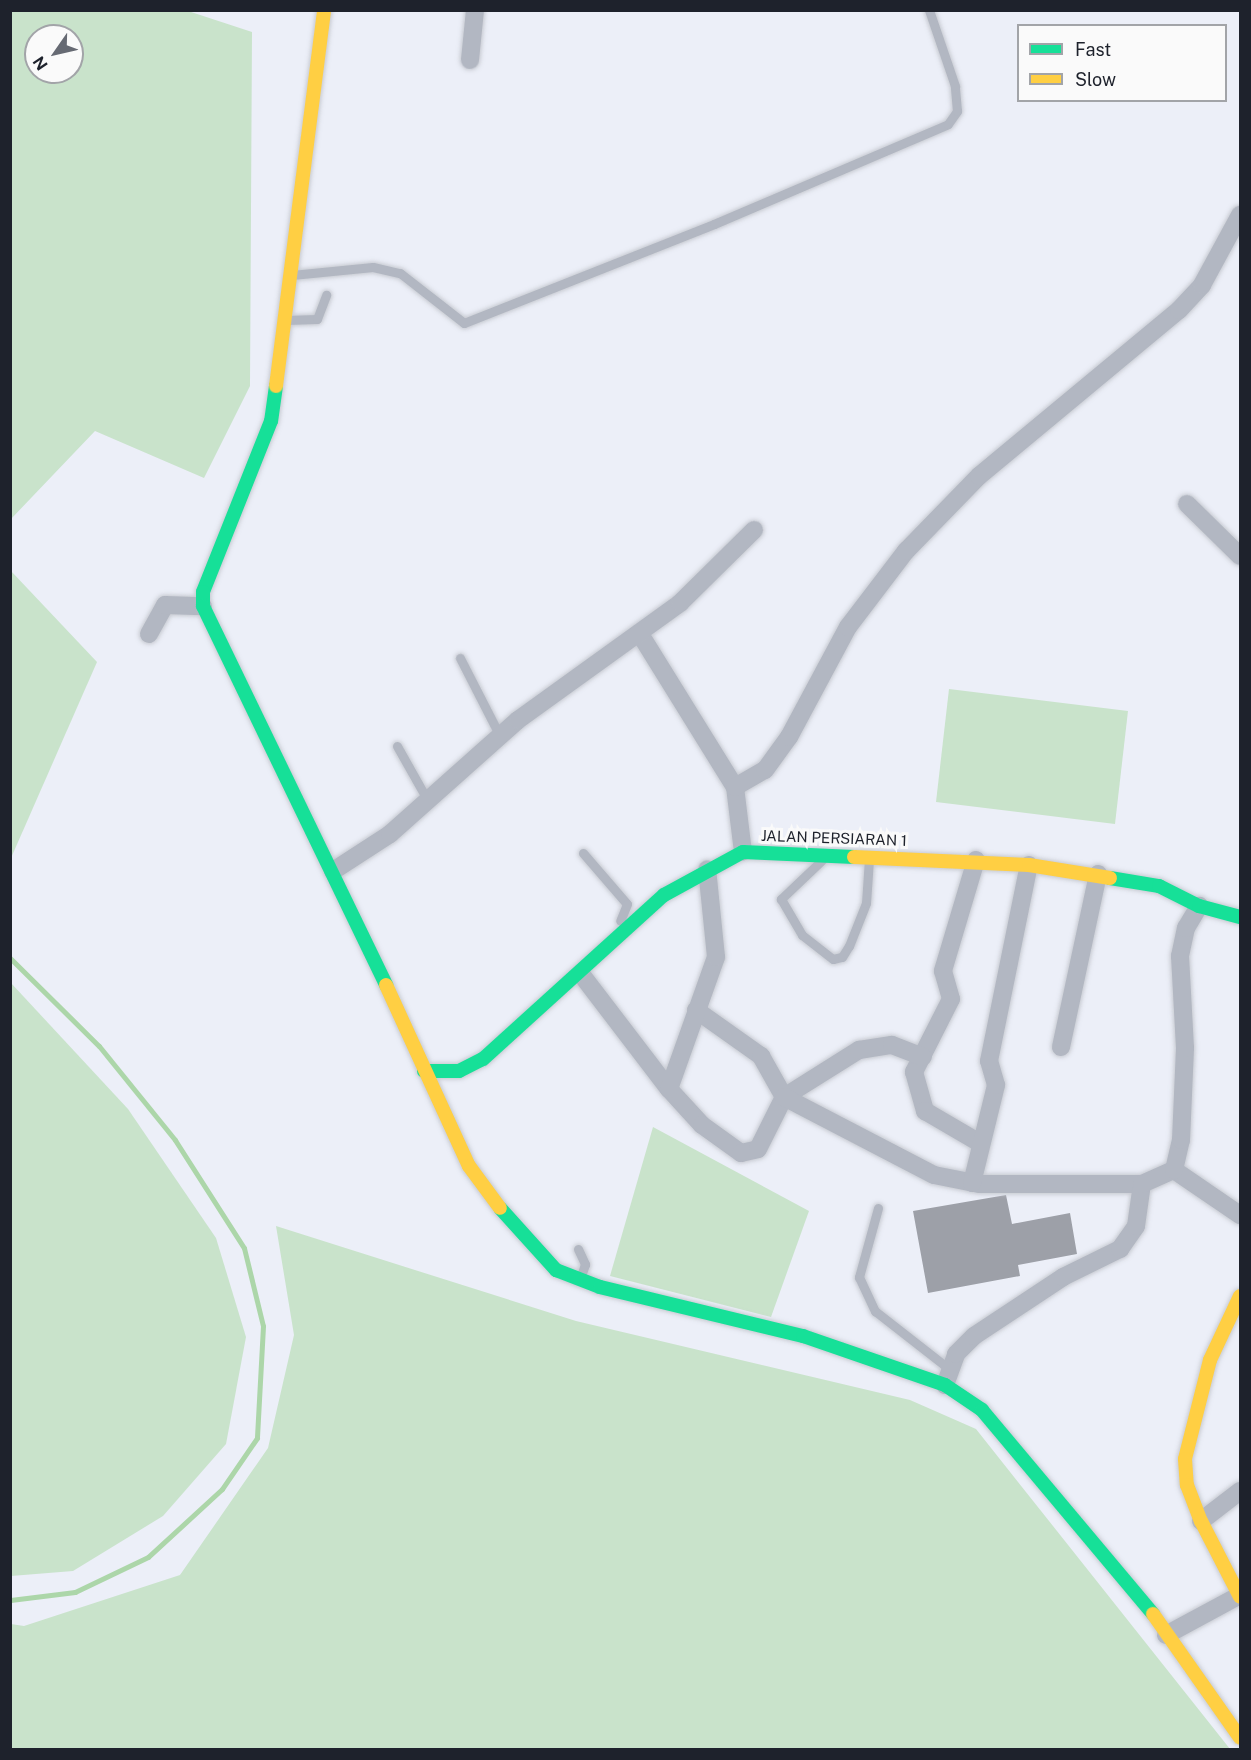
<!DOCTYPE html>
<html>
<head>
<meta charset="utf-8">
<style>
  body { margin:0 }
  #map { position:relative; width:1251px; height:1760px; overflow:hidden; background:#eceff8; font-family:"Public Sans",sans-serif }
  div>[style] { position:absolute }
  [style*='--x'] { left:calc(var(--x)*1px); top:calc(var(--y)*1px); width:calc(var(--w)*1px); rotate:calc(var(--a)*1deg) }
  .green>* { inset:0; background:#c9e3cb }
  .stream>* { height:5px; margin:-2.5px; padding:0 2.5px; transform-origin:2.5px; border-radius:2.5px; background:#acd6a9 }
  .building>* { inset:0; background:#9da0a8 }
  .roads { filter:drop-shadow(0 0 2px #c8cbd2) drop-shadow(0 0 2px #c8cbd2) }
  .lane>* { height:9px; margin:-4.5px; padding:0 4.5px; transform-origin:4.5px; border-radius:4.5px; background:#b2b7c2 }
  .street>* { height:18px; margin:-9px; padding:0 9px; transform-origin:9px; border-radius:9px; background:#b2b7c2 }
  .fast>* { height:14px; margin:-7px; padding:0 7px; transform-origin:7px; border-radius:7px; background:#16e098 }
  .slow>* { height:14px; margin:-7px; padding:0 7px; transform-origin:7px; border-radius:7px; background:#ffcf43 }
  span { translate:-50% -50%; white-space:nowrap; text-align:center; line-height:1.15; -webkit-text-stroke:6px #fafafa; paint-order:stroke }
  .street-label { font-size:15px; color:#1e222c }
  .frame { position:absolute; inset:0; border:12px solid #1e222c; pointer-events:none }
  .legend { position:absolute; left:1017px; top:24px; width:210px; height:78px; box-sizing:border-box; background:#fafafa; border:2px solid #a2a4a8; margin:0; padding:8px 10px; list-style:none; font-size:18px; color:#1e222c }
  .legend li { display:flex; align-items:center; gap:12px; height:30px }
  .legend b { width:30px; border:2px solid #a2a4a8 }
  .north { position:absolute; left:24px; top:24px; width:60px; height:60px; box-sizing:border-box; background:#fafafa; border:2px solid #a2a4a8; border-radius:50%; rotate:236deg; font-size:16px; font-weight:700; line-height:24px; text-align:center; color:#1e222c }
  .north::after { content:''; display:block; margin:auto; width:21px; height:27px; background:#666a73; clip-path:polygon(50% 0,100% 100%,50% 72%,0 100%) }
</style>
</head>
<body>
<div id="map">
  <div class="green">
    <i style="clip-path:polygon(evenodd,11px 10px,188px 11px,252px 32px,250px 386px,204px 478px,95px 431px,11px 519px,11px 10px,36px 36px,72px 36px,72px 72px,36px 72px,36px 36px)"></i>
    <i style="clip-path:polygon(11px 571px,97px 662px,11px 858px)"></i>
    <i style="clip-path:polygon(949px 689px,1128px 711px,1115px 824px,936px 802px)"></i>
    <i style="clip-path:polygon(11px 983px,128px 1109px,216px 1238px,246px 1337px,226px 1444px,163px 1516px,73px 1571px,11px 1576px)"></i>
    <i style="clip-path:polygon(653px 1127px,809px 1211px,771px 1317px,610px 1276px)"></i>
    <i style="clip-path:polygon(276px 1226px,576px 1321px,910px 1400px,976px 1429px,1230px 1749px,11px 1749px,11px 1624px,24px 1626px,180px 1575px,268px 1448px,294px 1335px)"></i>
  </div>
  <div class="stream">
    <i style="--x:10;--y:958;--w:125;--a:44.7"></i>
    <i style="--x:99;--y:1046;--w:121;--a:51"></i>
    <i style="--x:175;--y:1140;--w:128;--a:57.4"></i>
    <i style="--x:244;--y:1248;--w:80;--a:76.3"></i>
    <i style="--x:263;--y:1326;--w:112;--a:93.1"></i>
    <i style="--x:257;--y:1438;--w:62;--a:124.5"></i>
    <i style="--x:222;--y:1489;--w:100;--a:137.4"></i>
    <i style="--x:148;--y:1557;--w:81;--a:154.4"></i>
    <i style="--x:75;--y:1592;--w:65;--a:173"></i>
  </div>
  <div class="building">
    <i style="clip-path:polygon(1006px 1195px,1012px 1224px,1070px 1213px,1077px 1254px,1018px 1265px,1020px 1276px,928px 1293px,913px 1211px)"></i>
  </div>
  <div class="roads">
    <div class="lane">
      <i style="--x:292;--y:275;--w:81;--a:-5.6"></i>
      <i style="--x:373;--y:267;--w:28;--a:13"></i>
      <i style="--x:400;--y:273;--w:81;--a:38"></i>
      <i style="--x:464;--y:323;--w:269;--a:-21.6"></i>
      <i style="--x:714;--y:224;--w:254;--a:-23.1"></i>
      <i style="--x:948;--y:124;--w:16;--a:-55"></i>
      <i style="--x:957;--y:111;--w:25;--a:-95"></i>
      <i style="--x:955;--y:86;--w:80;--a:-108.9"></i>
      <i style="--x:286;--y:320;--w:31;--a:-2"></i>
      <i style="--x:317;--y:319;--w:26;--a:-69"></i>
      <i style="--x:460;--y:658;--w:88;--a:62.9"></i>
      <i style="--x:397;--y:746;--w:63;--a:60.6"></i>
      <i style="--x:583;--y:853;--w:67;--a:49.2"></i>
      <i style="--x:627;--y:904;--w:18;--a:112"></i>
      <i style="--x:822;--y:860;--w:57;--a:136.4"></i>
      <i style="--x:781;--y:899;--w:42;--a:59.7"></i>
      <i style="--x:802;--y:935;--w:39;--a:38"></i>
      <i style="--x:833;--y:959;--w:9;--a:-13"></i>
      <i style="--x:842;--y:957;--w:13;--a:-58"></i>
      <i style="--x:849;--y:946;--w:46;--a:-68.4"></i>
      <i style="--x:866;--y:903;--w:44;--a:-86.1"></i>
      <i style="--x:878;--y:1208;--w:72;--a:105.4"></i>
      <i style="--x:859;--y:1277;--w:38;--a:65"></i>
      <i style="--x:875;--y:1311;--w:93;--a:38"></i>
      <i style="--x:578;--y:1249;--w:17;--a:65"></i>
      <i style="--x:585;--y:1264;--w:16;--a:108"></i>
    </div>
    <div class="street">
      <i style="--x:470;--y:60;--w:50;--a:-84.3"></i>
      <i style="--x:1187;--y:504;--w:74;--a:44.5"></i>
      <i style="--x:149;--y:634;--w:33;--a:-61"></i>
      <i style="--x:165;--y:605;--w:38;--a:2"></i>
      <i style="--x:640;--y:634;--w:180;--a:58.2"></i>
      <i style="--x:735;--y:787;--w:65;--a:83"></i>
      <i style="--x:735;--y:787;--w:34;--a:-30"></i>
      <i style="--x:765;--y:770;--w:41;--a:-54"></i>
      <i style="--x:789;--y:737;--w:125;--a:-61.8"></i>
      <i style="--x:848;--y:627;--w:96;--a:-52.7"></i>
      <i style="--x:906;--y:551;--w:105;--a:-45.8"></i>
      <i style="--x:979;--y:476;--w:260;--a:-39.7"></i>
      <i style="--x:1179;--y:310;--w:34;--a:-47"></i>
      <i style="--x:1202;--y:285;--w:80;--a:-61.5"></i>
      <i style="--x:976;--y:860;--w:116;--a:106.6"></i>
      <i style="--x:943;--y:971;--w:29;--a:74"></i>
      <i style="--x:951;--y:999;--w:82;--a:116.9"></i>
      <i style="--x:914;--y:1072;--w:41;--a:74.2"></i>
      <i style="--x:925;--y:1111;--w:61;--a:30.3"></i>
      <i style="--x:333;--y:871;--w:68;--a:-33"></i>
      <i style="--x:390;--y:834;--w:171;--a:-41.7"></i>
      <i style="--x:518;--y:720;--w:200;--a:-35.8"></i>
      <i style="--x:680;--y:603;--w:104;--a:-44.6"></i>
      <i style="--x:581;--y:974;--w:145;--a:52.6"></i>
      <i style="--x:669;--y:1089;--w:49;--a:47.5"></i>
      <i style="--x:702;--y:1125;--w:48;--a:35.7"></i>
      <i style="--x:741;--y:1153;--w:17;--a:-13"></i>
      <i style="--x:758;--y:1149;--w:58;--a:-63.4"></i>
      <i style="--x:784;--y:1097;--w:89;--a:-32.1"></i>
      <i style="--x:859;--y:1050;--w:33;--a:-9"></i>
      <i style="--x:892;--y:1045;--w:33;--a:21"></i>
      <i style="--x:696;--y:1010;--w:80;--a:35.3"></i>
      <i style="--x:761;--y:1056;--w:47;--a:60.7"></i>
      <i style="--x:784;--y:1097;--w:169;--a:27.5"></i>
      <i style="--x:934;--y:1175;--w:47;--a:11.1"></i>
      <i style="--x:980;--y:1184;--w:162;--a:0"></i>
      <i style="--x:1061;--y:1047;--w:177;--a:-77.9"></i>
      <i style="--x:669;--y:1089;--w:140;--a:-70.4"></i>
      <i style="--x:716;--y:957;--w:88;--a:-95.8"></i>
      <i style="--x:1174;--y:1170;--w:80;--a:34.3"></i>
      <i style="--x:972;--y:1183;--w:101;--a:-76.2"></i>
      <i style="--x:996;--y:1085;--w:25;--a:-106"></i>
      <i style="--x:989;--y:1061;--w:200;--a:-78.5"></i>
      <i style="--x:945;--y:1385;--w:33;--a:-70"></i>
      <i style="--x:956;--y:1354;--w:25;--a:-45"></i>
      <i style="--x:974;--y:1336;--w:107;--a:-33.5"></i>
      <i style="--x:1063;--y:1277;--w:64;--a:-26.2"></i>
      <i style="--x:1120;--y:1249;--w:28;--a:-55"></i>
      <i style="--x:1136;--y:1226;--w:42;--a:-81.9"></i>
      <i style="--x:1142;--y:1184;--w:35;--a:-24"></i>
      <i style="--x:1174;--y:1170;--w:31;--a:-77"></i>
      <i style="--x:1181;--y:1140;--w:92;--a:-87.5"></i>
      <i style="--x:1185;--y:1048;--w:92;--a:-93.1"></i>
      <i style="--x:1180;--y:956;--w:29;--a:-78"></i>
      <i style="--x:1186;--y:928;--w:26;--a:-59"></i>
      <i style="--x:1201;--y:1521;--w:49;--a:-37.6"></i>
      <i style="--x:1166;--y:1635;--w:84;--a:-28.4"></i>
    </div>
    <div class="fast">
      <i style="--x:276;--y:386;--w:35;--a:98"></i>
      <i style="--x:271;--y:421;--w:184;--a:111.7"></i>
      <i style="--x:203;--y:592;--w:14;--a:90"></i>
      <i style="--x:203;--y:606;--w:421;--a:64.2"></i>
      <i style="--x:1110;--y:878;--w:50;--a:9.3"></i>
      <i style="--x:1159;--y:886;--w:45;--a:26.6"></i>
      <i style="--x:1199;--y:906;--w:42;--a:15"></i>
      <i style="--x:424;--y:1071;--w:35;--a:0"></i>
      <i style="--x:459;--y:1071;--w:27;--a:-27"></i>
      <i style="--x:483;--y:1059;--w:244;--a:-42.2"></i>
      <i style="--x:664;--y:895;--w:90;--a:-28.6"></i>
      <i style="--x:743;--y:852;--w:111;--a:2.6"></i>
      <i style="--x:500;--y:1208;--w:84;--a:47.9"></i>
      <i style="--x:556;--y:1270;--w:47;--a:21.1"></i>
      <i style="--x:600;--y:1287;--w:209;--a:13.6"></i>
      <i style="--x:803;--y:1336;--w:150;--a:19"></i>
      <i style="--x:945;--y:1385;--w:45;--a:34"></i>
      <i style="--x:982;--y:1410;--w:266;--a:50"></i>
    </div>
    <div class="slow">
      <i style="--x:276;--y:386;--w:379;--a:-82.7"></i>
      <i style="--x:854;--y:857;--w:175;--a:2.6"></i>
      <i style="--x:1029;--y:865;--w:82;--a:9.1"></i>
      <i style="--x:386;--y:985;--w:199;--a:65.4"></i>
      <i style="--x:469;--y:1166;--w:52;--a:53.6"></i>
      <i style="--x:1240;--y:1296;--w:71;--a:115.1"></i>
      <i style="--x:1210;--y:1360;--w:102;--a:104.2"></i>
      <i style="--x:1185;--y:1459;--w:26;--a:86"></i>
      <i style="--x:1187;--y:1485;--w:39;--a:69"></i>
      <i style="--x:1201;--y:1521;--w:85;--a:62.8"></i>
      <i style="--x:1153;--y:1614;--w:151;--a:54.9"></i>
    </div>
  </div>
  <div class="street-label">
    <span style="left:834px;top:838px;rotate:2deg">JALAN PERSIARAN 1</span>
  </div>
  <div class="frame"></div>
  <ul class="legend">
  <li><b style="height:8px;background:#16e098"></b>Fast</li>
  <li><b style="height:8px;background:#ffcf43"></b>Slow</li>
  </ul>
  <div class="north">N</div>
</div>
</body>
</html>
